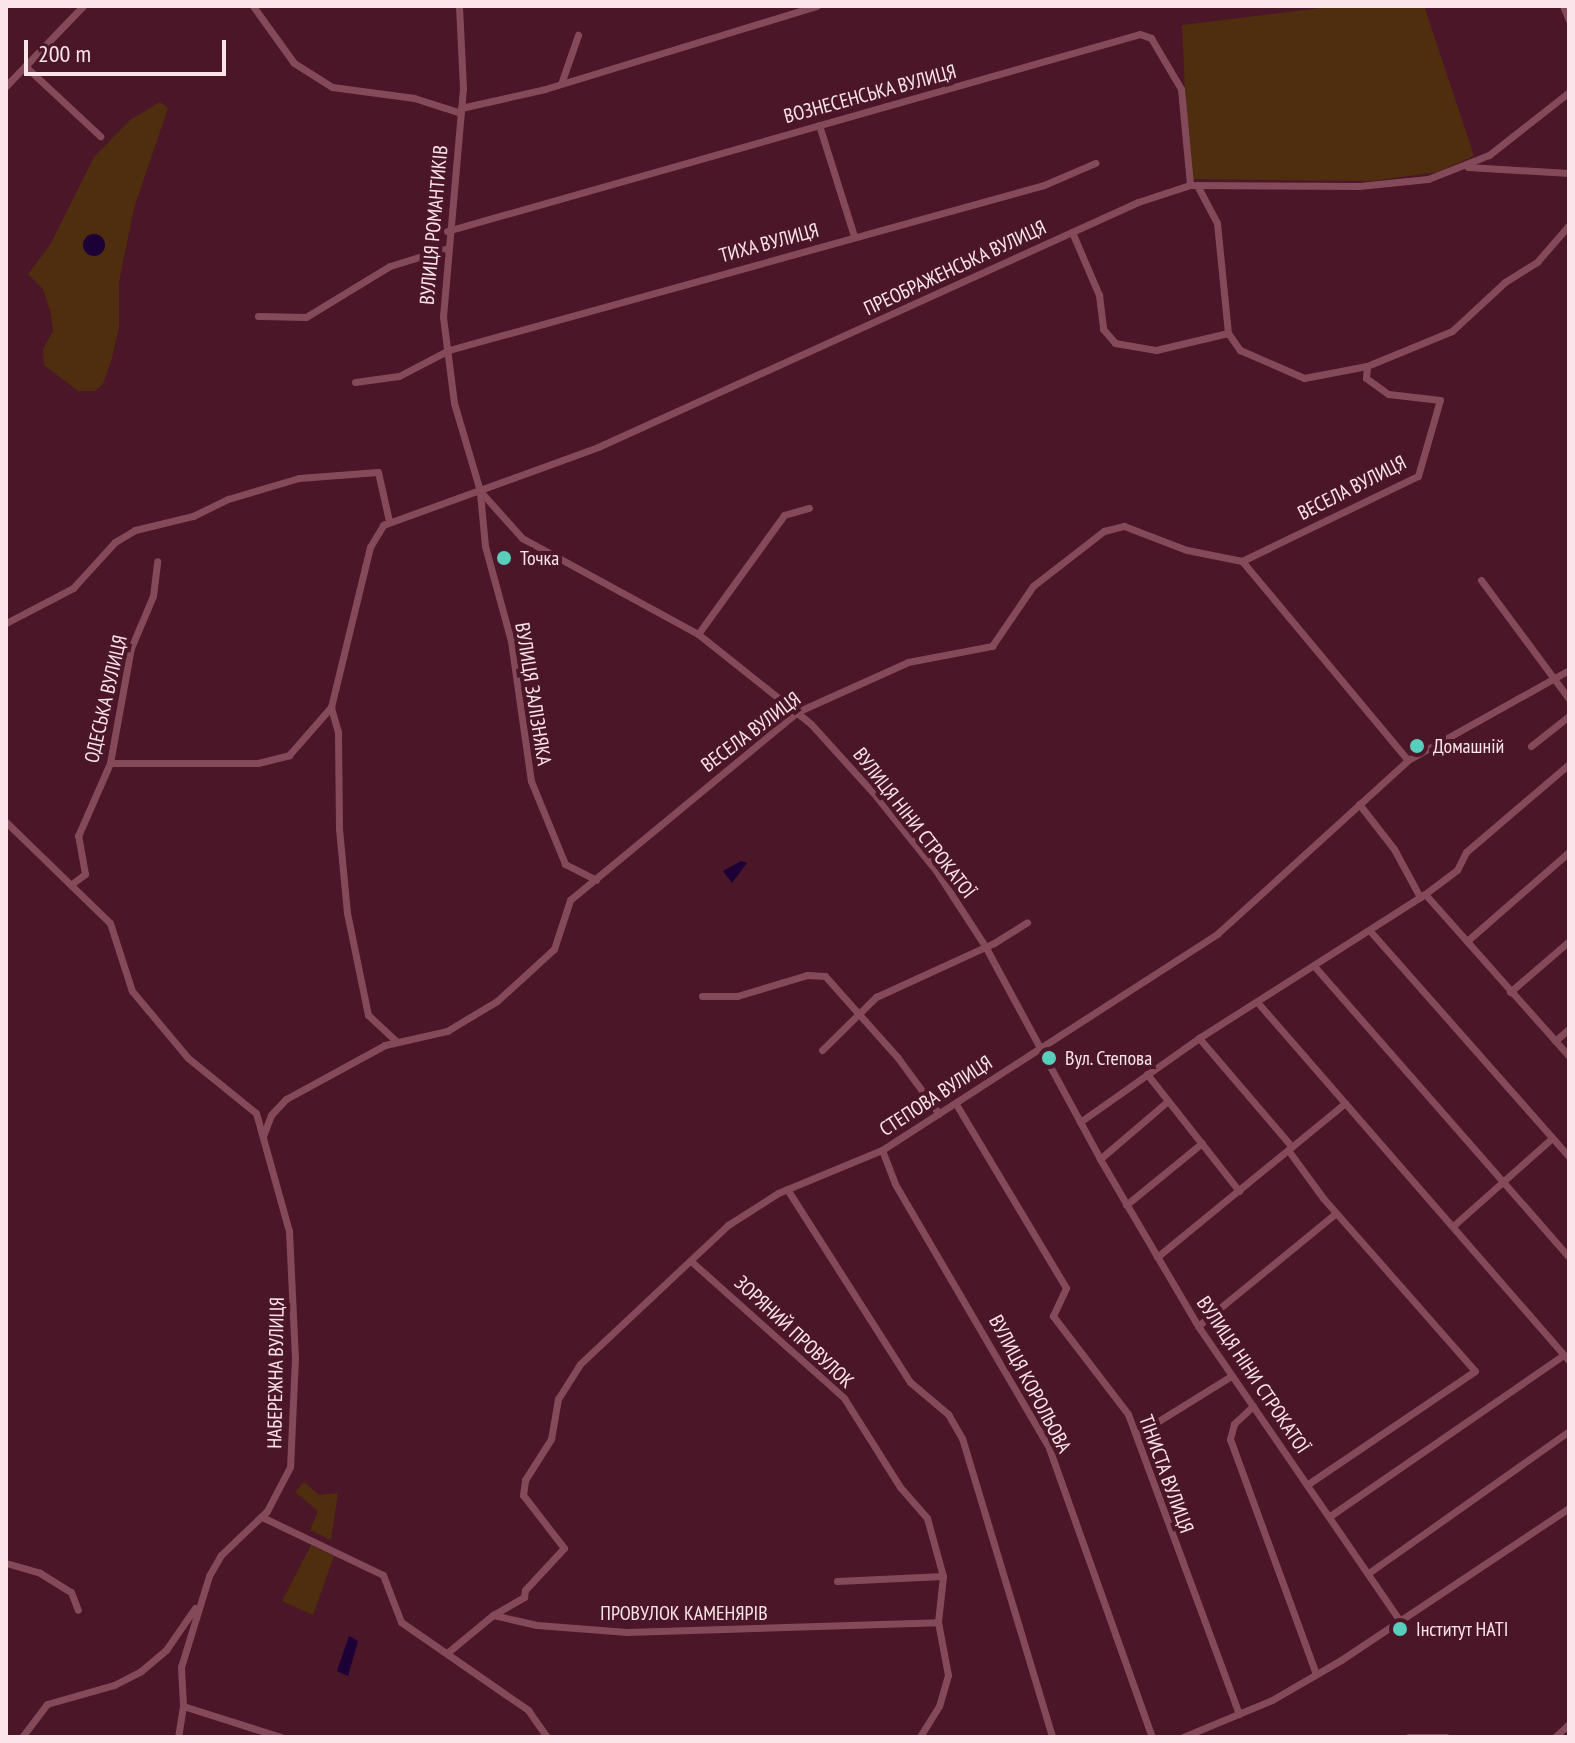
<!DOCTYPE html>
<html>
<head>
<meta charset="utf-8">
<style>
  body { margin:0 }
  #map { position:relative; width:1575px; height:1743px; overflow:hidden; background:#4a1628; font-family:"PT Sans Narrow",sans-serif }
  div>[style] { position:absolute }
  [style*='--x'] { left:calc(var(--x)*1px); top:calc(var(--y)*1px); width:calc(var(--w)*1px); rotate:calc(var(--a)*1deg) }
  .green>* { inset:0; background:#4e2e0e }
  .water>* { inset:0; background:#1c0036 }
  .round { border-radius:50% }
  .minor>* { height:7px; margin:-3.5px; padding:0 3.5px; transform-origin:3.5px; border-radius:3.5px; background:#844a5a }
  .dots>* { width:22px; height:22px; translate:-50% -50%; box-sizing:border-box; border:4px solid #4a1628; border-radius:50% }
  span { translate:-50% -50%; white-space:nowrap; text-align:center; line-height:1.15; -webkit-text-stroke:8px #4a1628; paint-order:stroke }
  .street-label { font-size:20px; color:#fbe5ea }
  .poi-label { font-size:20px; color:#fbe5ea }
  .left { translate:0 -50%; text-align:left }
  .frame { position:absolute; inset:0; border:8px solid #fbe5ea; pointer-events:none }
  .scale { position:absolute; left:24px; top:40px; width:202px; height:36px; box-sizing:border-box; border:4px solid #fbe5ea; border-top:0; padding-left:10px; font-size:24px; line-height:28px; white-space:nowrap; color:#fbe5ea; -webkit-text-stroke:6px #4a1628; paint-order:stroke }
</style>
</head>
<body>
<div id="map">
  <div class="green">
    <i style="clip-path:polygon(1337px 6px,1424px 6px,1474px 156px,1437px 172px,1373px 181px,1189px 179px,1182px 25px)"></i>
    <i style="clip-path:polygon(160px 102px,168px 108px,134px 208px,119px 282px,119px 328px,112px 358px,103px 384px,95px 391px,78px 391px,44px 365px,43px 349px,53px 331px,51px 314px,43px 289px,28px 274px,50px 245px,94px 157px,130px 120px)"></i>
    <i style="clip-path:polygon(304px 1482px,319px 1495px,338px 1493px,331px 1540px,310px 1530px,318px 1511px,295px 1492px)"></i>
    <i style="clip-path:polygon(311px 1545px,334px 1556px,313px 1615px,282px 1601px)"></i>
  </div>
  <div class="water">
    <i class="round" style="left:83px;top:234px;width:22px;height:22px"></i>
    <i style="clip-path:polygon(741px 861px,747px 863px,732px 883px,723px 871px)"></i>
    <i style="clip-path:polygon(349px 1636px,358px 1641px,348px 1676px,337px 1671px)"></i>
  </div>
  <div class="minor">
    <i style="--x:253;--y:6;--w:70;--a:54.3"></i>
    <i style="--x:294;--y:63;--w:45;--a:32.3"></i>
    <i style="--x:332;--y:87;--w:83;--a:7.6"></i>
    <i style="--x:414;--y:98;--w:49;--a:17.7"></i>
    <i style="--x:459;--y:6;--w:82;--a:87.2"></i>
    <i style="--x:463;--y:88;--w:230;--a:95"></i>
    <i style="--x:443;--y:317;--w:87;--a:82.7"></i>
    <i style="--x:454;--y:403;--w:92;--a:73.5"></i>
    <i style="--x:480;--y:491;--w:63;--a:48.2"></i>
    <i style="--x:522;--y:538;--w:200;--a:28.6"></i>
    <i style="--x:698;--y:634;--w:144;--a:38.5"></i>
    <i style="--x:811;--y:724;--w:97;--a:47.9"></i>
    <i style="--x:876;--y:796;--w:97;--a:51.2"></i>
    <i style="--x:937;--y:872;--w:88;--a:57"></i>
    <i style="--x:985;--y:946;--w:242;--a:61.6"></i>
    <i style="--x:1100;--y:1159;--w:194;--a:59.6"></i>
    <i style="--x:1198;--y:1326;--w:358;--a:55.6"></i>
    <i style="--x:1563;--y:6;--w:15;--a:67"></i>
    <i style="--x:25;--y:66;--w:103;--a:43"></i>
    <i style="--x:562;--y:81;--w:49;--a:-70.8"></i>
    <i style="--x:6;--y:86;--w:111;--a:-46.1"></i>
    <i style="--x:461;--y:108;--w:86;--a:-12.7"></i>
    <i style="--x:545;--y:89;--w:284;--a:-17"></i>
    <i style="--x:819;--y:125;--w:116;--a:72.5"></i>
    <i style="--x:1468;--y:167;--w:101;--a:3.4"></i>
    <i style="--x:1197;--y:185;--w:43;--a:62.2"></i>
    <i style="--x:1217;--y:223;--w:111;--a:84.3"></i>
    <i style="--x:1228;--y:333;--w:21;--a:55"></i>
    <i style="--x:1240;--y:350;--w:70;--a:23.6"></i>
    <i style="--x:1304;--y:378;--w:64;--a:-10.8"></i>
    <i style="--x:447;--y:231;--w:720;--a:-15.87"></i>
    <i style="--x:1140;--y:34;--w:12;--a:20"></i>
    <i style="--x:1151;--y:38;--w:59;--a:59.5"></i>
    <i style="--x:1181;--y:89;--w:96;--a:84.6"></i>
    <i style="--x:1072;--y:232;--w:69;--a:66.8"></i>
    <i style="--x:1099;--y:295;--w:34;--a:83"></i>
    <i style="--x:1103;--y:329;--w:18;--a:49"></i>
    <i style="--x:1115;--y:343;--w:42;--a:9.7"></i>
    <i style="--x:1156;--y:350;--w:74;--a:-13.3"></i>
    <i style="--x:258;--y:316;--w:48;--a:1.2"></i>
    <i style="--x:306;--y:317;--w:98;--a:-31.3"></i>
    <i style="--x:390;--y:266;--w:58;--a:-17.2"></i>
    <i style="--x:355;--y:382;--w:44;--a:-7.8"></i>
    <i style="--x:399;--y:376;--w:56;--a:-27.5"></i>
    <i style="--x:449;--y:350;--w:617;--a:-15.5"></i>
    <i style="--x:1044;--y:185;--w:56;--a:-23.3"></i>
    <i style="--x:480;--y:493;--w:53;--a:84.6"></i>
    <i style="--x:485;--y:546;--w:98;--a:74.7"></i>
    <i style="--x:511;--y:641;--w:141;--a:81.9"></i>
    <i style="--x:531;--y:781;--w:90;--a:67.7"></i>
    <i style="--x:565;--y:864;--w:35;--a:27"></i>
    <i style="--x:1242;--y:561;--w:259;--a:50.2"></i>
    <i style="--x:1481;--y:580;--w:148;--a:53.5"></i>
    <i style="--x:6;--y:623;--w:76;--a:-27.6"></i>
    <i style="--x:73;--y:588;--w:62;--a:-47.6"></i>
    <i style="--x:115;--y:542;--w:23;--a:-31"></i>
    <i style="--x:135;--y:530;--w:60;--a:-13.6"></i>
    <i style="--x:193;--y:516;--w:39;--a:-26"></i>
    <i style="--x:228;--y:499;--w:74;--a:-16.5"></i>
    <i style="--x:299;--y:478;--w:79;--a:-4.3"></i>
    <i style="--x:378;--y:472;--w:50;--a:77.3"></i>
    <i style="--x:698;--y:634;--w:147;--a:-54.1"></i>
    <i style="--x:784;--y:515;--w:26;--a:-16"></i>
    <i style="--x:1531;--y:746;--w:48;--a:-38.3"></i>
    <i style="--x:110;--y:763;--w:148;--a:0"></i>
    <i style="--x:258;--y:763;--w:32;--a:-14"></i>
    <i style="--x:289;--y:755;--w:64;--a:-48.8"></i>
    <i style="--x:1359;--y:804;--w:57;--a:52.1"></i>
    <i style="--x:1394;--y:849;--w:55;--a:61.6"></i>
    <i style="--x:6;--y:822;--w:145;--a:44.2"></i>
    <i style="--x:110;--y:923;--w:71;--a:72.1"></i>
    <i style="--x:132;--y:991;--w:87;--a:50.1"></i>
    <i style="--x:188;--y:1058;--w:87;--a:39"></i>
    <i style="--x:256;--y:1113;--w:123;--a:74.4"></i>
    <i style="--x:289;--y:1231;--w:127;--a:87.3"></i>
    <i style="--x:295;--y:1358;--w:109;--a:92.6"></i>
    <i style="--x:290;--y:1467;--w:50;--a:117.6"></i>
    <i style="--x:267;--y:1511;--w:64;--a:136.3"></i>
    <i style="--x:221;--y:1555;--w:24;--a:120"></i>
    <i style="--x:209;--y:1576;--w:95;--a:107.1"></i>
    <i style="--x:181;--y:1667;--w:39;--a:87"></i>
    <i style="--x:183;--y:1706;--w:31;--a:99"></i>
    <i style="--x:73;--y:883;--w:15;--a:-37"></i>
    <i style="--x:85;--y:874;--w:39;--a:-100"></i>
    <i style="--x:78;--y:836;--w:80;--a:-66.3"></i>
    <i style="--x:110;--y:763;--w:117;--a:-79.7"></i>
    <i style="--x:131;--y:648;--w:56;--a:-67.1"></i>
    <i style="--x:153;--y:596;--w:35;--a:-83"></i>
    <i style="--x:1425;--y:894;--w:40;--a:-37"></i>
    <i style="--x:1457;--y:870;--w:20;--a:-63"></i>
    <i style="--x:1466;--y:852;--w:135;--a:-40.5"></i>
    <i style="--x:1370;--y:931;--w:301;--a:48.6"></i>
    <i style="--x:1467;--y:941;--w:135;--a:-41.1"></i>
    <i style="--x:1315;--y:967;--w:386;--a:48.8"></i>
    <i style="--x:1510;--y:992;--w:78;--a:-40.8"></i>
    <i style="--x:702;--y:996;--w:35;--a:0"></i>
    <i style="--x:737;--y:996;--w:73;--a:-16.7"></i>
    <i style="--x:807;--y:975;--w:18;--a:3"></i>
    <i style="--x:825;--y:976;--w:110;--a:48.3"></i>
    <i style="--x:898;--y:1058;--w:69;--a:53.8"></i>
    <i style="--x:1258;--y:1003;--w:474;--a:49"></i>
    <i style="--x:1199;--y:1038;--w:143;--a:49.5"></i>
    <i style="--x:396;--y:1041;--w:38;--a:-137"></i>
    <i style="--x:368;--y:1015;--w:104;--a:-101.6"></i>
    <i style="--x:347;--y:913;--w:84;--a:-95.4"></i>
    <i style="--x:339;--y:829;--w:97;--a:-90.6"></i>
    <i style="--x:338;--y:732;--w:26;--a:-106"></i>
    <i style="--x:331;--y:707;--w:165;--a:-76.3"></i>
    <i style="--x:370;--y:547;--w:26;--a:-59"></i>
    <i style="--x:383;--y:525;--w:229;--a:-19.9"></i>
    <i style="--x:598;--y:447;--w:593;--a:-24.4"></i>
    <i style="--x:1138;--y:202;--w:55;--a:-18.1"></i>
    <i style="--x:1190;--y:185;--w:169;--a:0.3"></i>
    <i style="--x:1359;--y:186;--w:69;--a:-5.8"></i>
    <i style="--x:1428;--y:179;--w:66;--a:-21.5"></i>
    <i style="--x:1489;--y:155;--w:102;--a:-38.2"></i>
    <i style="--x:1555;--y:1041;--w:18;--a:-41"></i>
    <i style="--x:822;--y:1050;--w:76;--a:-44.5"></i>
    <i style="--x:876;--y:997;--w:130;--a:-24.6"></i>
    <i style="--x:994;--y:943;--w:39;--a:-32"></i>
    <i style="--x:1147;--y:1074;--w:149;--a:51.8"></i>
    <i style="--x:956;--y:1104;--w:214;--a:59.1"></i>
    <i style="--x:1066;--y:1288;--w:31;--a:115"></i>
    <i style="--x:1053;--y:1316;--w:123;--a:52.6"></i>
    <i style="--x:1128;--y:1414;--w:320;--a:69.7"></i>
    <i style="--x:1080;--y:1122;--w:146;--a:-35.2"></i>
    <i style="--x:1199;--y:1038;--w:268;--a:-32.5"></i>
    <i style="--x:1425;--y:894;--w:217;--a:48.4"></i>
    <i style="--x:263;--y:1136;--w:22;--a:-69"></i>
    <i style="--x:271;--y:1115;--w:22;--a:-47"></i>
    <i style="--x:286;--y:1099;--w:113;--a:-28.6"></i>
    <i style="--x:385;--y:1045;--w:64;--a:-12.7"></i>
    <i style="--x:447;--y:1031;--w:58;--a:-31"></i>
    <i style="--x:497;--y:1001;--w:77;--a:-42.4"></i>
    <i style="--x:554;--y:949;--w:52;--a:-71.9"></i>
    <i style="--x:570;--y:900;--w:295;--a:-39.6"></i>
    <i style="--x:797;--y:712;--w:122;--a:-24.2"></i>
    <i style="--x:908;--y:662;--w:86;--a:-10.8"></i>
    <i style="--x:992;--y:646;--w:73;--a:-55.7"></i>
    <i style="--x:1033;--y:586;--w:90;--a:-37.8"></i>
    <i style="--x:1104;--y:531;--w:21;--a:-14"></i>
    <i style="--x:1124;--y:526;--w:67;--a:20.9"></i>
    <i style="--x:1187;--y:550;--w:56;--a:11.3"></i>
    <i style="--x:1242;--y:561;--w:195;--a:-25.8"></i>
    <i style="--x:1418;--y:476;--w:79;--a:-73.9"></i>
    <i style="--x:1440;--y:400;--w:52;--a:-173.4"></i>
    <i style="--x:1388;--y:394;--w:27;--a:-144"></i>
    <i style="--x:1366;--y:378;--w:12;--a:-85"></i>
    <i style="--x:1367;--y:366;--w:92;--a:-22.4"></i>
    <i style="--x:1452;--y:331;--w:72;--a:-42.8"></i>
    <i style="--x:1505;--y:282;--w:38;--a:-32"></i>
    <i style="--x:1537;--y:262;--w:49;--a:-49.1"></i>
    <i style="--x:882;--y:1150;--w:36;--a:69"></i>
    <i style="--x:895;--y:1184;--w:306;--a:59.7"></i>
    <i style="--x:1049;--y:1448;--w:307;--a:70.4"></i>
    <i style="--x:1288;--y:1150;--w:59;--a:53.9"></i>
    <i style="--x:1323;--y:1198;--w:230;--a:48.7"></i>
    <i style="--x:1475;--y:1371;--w:202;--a:145.9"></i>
    <i style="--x:1100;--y:1159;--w:89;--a:-40.5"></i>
    <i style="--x:787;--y:1189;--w:229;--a:57.5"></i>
    <i style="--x:910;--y:1382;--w:50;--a:40.1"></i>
    <i style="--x:948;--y:1414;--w:28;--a:60"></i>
    <i style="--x:962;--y:1438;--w:312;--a:73.2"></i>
    <i style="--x:1126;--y:1205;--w:98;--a:-39.2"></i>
    <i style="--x:1453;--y:1226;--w:132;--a:-41.6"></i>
    <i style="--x:1157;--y:1257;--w:243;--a:-39.3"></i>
    <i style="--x:692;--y:1262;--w:204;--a:41.8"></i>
    <i style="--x:844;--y:1398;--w:105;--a:57.8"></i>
    <i style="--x:900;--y:1487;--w:41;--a:48.9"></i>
    <i style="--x:927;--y:1518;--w:60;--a:74.6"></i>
    <i style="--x:943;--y:1576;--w:46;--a:96.2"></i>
    <i style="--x:938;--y:1622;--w:54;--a:79.3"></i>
    <i style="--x:948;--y:1675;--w:32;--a:106"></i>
    <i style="--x:939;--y:1706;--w:36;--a:122"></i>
    <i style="--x:1198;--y:1326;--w:178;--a:-39.3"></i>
    <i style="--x:1253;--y:1406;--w:26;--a:137"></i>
    <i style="--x:1234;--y:1424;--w:16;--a:105"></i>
    <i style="--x:1230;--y:1439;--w:250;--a:69.9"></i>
    <i style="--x:1136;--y:1435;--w:112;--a:-31.8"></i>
    <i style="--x:1330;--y:1516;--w:283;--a:-34.6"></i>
    <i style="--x:262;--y:1517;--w:134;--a:25.6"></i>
    <i style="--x:383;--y:1575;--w:50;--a:69"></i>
    <i style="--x:401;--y:1622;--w:155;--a:34.7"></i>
    <i style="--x:528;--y:1710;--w:33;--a:55"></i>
    <i style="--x:6;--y:1563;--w:35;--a:16"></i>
    <i style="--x:40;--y:1573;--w:36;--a:32"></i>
    <i style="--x:71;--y:1592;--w:19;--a:69"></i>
    <i style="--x:1370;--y:1572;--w:244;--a:-35.3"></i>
    <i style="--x:837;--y:1581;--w:106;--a:-2.7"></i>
    <i style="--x:493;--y:1615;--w:36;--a:-30"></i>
    <i style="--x:524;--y:1597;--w:7;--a:-82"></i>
    <i style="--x:525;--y:1590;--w:57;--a:-47.1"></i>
    <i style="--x:564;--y:1548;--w:67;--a:-127.7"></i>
    <i style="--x:523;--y:1495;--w:15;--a:-82"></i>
    <i style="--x:525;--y:1480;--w:49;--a:-57.6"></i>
    <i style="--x:551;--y:1439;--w:41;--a:-80.1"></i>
    <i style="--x:558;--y:1399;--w:41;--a:-57.8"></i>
    <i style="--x:580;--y:1364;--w:203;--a:-43.2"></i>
    <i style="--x:728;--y:1225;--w:59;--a:-32.6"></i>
    <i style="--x:778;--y:1193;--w:113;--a:-22.5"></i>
    <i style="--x:882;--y:1150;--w:399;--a:-32.8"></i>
    <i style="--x:1217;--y:934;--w:258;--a:-42.3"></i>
    <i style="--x:1408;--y:760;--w:184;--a:-29.2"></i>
    <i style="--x:447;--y:1653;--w:60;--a:-39.6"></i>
    <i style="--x:493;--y:1615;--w:45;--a:12.8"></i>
    <i style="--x:537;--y:1625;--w:90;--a:4.4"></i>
    <i style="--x:627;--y:1632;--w:311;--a:-1.8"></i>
    <i style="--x:183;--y:1706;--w:103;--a:17.6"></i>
    <i style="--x:22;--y:1737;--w:41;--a:-52.9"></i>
    <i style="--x:47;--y:1704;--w:70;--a:-15.8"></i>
    <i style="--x:114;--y:1685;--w:30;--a:-27"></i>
    <i style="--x:141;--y:1671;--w:33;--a:-40"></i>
    <i style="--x:166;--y:1650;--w:51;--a:-55.4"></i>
    <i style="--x:1183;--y:1737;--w:96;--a:-22.6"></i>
    <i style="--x:1272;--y:1700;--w:80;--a:-30.1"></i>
    <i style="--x:1341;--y:1660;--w:274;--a:-33.7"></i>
    <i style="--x:1408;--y:1737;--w:38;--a:0"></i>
    <i style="--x:1555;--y:1737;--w:19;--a:-43"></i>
  </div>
  <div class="dots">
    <i style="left:504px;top:558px;background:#5acebd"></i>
    <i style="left:1417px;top:746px;background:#5acebd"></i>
    <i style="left:1049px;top:1058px;background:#5acebd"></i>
    <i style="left:1400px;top:1629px;background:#5acebd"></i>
  </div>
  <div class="street-label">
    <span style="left:870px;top:94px;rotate:-15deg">ВОЗНЕСЕНСЬКА ВУЛИЦЯ</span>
    <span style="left:434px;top:225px;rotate:-85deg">ВУЛИЦЯ РОМАНТИКІВ</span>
    <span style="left:769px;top:243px;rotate:-15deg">ТИХА ВУЛИЦЯ</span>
    <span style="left:955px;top:268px;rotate:-25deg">ПРЕОБРАЖЕНСЬКА ВУЛИЦЯ</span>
    <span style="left:1352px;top:488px;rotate:-27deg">ВЕСЕЛА ВУЛИЦЯ</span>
    <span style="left:533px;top:694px;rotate:81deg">ВУЛИЦЯ ЗАЛІЗНЯКА</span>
    <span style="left:106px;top:699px;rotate:-77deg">ОДЕСЬКА ВУЛИЦЯ</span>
    <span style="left:751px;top:732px;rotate:-37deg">ВЕСЕЛА ВУЛИЦЯ</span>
    <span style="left:914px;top:823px;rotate:52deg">ВУЛИЦЯ НІНИ СТРОКАТОЇ</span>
    <span style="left:936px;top:1096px;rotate:-33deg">СТЕПОВА ВУЛИЦЯ</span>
    <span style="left:794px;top:1332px;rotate:43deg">ЗОРЯНИЙ ПРОВУЛОК</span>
    <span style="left:276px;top:1373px;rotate:-89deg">НАБЕРЕЖНА ВУЛИЦЯ</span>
    <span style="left:1253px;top:1375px;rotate:56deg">ВУЛИЦЯ НІНИ СТРОКАТОЇ</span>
    <span style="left:1030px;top:1384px;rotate:62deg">ВУЛИЦЯ КОРОЛЬОВА</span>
    <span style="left:1166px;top:1474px;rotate:70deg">ТІНИСТА ВУЛИЦЯ</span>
    <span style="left:684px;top:1613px">ПРОВУЛОК КАМЕНЯРІВ</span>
  </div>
  <div class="poi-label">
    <span class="left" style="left:520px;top:558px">Точка</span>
    <span class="left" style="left:1433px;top:746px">Домашній</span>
    <span class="left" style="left:1065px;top:1058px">Вул. Степова</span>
    <span class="left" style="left:1416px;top:1629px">Інститут НАТІ</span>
  </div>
  <div class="frame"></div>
  <div class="scale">200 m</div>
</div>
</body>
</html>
